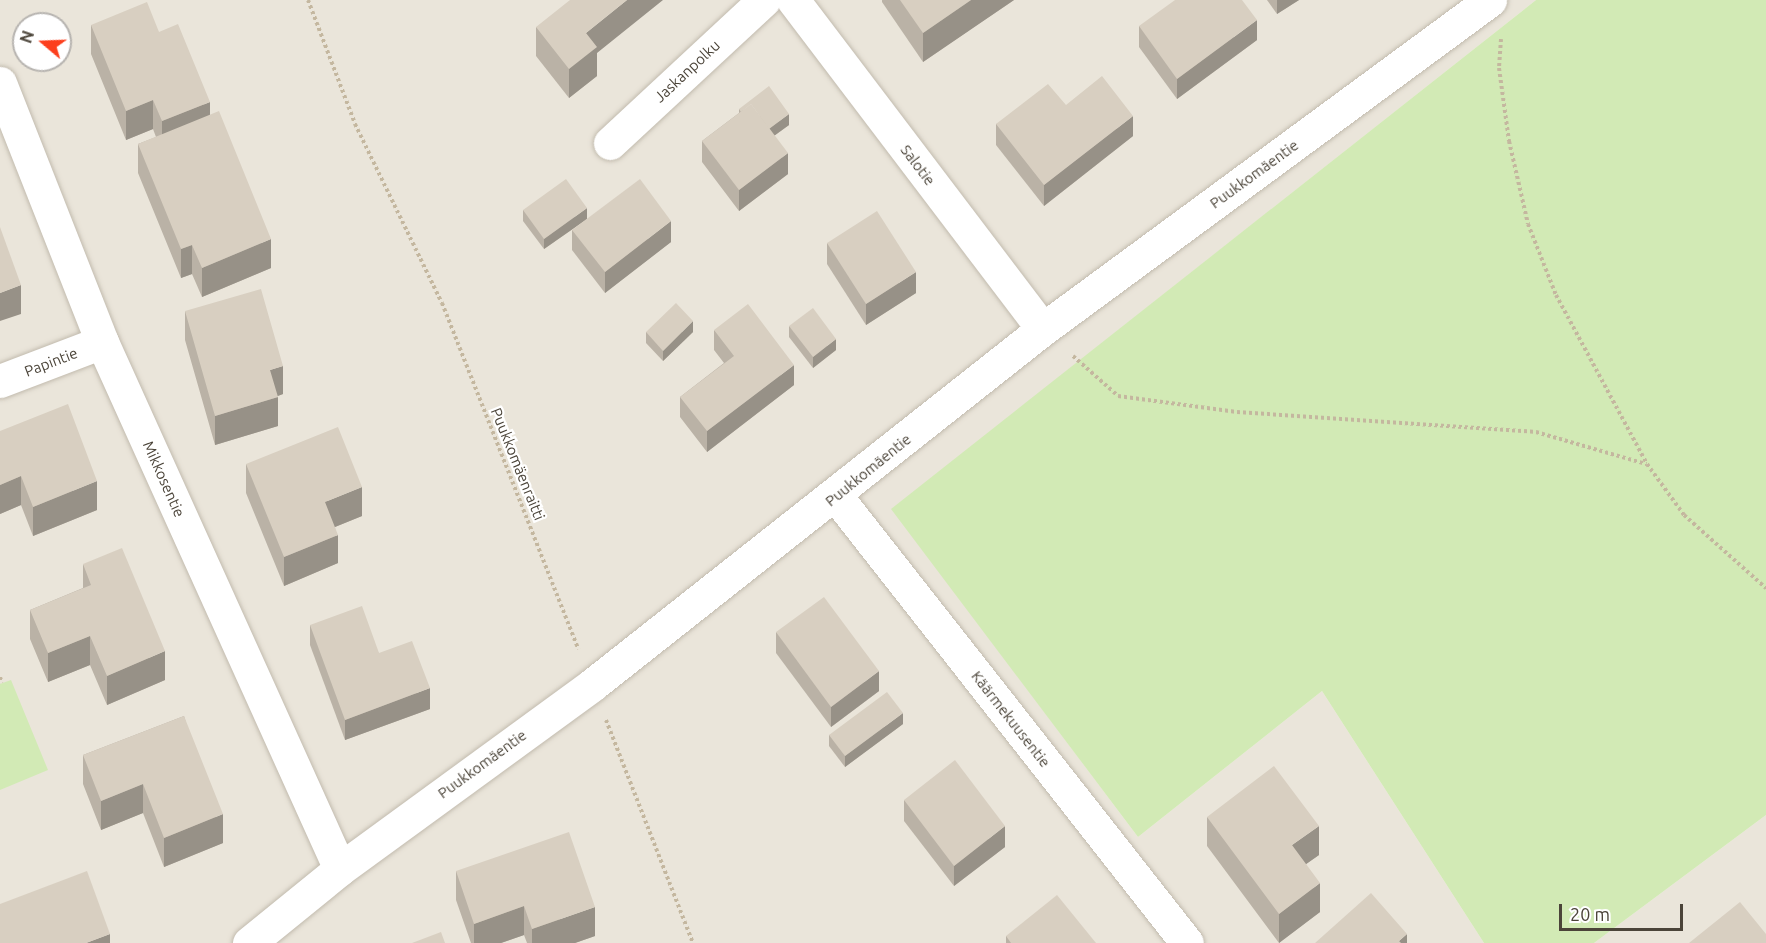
<!DOCTYPE html>
<html>
<head>
<meta charset="utf-8">
<style>
  body { margin:0 }
  #map { position:relative; width:1766px; height:943px; overflow:hidden; background:#f6f3ec; font-family:Ubuntu,sans-serif }
  div>[style] { position:absolute }
  [style*='--x'] { left:calc(var(--x)*1px); top:calc(var(--y)*1px); width:calc(var(--w)*1px); rotate:calc(var(--a)*1deg) }
  .residential>* { inset:0; background:#eae5da }
  .green>* { inset:0; background:#d2eab5 }
  .path>* { height:4px; margin-top:-2px; transform-origin:0; background:repeating-linear-gradient(90deg,#c4b79f 0 3px,transparent 0 6px) }
  .roads { filter:drop-shadow(0 0 2px #c2bbae) drop-shadow(0 0 2px #c2bbae) }
  .minor>* { height:33px; margin:-16.5px; padding:0 16.5px; transform-origin:16.5px; border-radius:16.5px; background:#fff }
  .wall>* { inset:0; background:#bab2a6 }
  .shaded-wall>* { inset:0; background:#979187 }
  .building>* { inset:0; background:#d8cfc1 }
  span { translate:-50% -50%; white-space:nowrap; text-align:center; line-height:1.15; -webkit-text-stroke:4.5px #fff; paint-order:stroke }
  .street-label { font-size:15px; color:#4b4439 }
  .north { position:absolute; left:12px; top:12px; width:60px; height:60px; box-sizing:border-box; background:#fff; border:2px solid #b7b4b0; border-radius:50%; rotate:289deg; font-size:16px; font-weight:700; line-height:24px; text-align:center; color:#4b4439 }
  .north::after { content:''; display:block; margin:auto; width:21px; height:27px; background:#fc3f1d; clip-path:polygon(50% 0,100% 100%,50% 72%,0 100%) }
  .scale { position:absolute; left:1559px; top:904px; width:124px; height:27px; box-sizing:border-box; border:3px solid #4b4439; border-top:0; padding-left:8px; font-size:18px; line-height:21px; white-space:nowrap; color:#4b4439; -webkit-text-stroke:4px #fff; paint-order:stroke }
</style>
</head>
<body>
<div id="map">
  <div class="residential">
    <i style="clip-path:polygon(evenodd,0 0,1536px 0,892px 509px,1138px 837px,1322px 691px,1484px 943px,0 943px,0 0,24px 24px,60px 24px,60px 60px,24px 60px,24px 24px)"></i>
    <i style="clip-path:polygon(1766px 815px,1766px 943px,1594px 943px)"></i>
  </div>
  <div class="green">
    <i style="clip-path:polygon(1536px 0,1766px 0,1766px 815px,1594px 943px,1484px 943px,1322px 691px,1138px 837px,891px 509px)"></i>
    <i style="clip-path:polygon(11px 680px,48px 770px,0 790px,0 684px)"></i>
  </div>
  <div class="path">
    <i style="--x:308;--y:0;--w:133;--a:69.2"></i>
    <i style="--x:355;--y:124;--w:199;--a:64.1"></i>
    <i style="--x:442;--y:303;--w:372;--a:68.5"></i>
    <i style="--x:1501;--y:39;--w:29;--a:94"></i>
    <i style="--x:1499;--y:68;--w:74;--a:82.2"></i>
    <i style="--x:1509;--y:141;--w:85;--a:77.1"></i>
    <i style="--x:1528;--y:224;--w:76;--a:68.5"></i>
    <i style="--x:1556;--y:295;--w:192;--a:61.7"></i>
    <i style="--x:1647;--y:464;--w:63;--a:54"></i>
    <i style="--x:1684;--y:515;--w:110;--a:41.7"></i>
    <i style="--x:1073;--y:356;--w:60;--a:41.6"></i>
    <i style="--x:1118;--y:396;--w:120;--a:7.7"></i>
    <i style="--x:1237;--y:412;--w:300;--a:3.8"></i>
    <i style="--x:1536;--y:432;--w:115;--a:16.2"></i>
    <i style="--x:0;--y:677;--w:6;--a:72"></i>
    <i style="--x:606;--y:720;--w:239;--a:68.7"></i>
  </div>
  <div class="roads">
    <div class="minor">
      <i style="--x:793;--y:0;--w:413;--a:52.8"></i>
      <i style="--x:0;--y:83;--w:278;--a:68.5"></i>
      <i style="--x:102;--y:342;--w:578;--a:65.7"></i>
      <i style="--x:610;--y:143;--w:210;--a:-42.9"></i>
      <i style="--x:0;--y:381;--w:109;--a:-20.9"></i>
      <i style="--x:836;--y:496;--w:568;--a:51.86"></i>
      <i style="--x:249;--y:943;--w:117;--a:-39.1"></i>
      <i style="--x:340;--y:869;--w:312;--a:-36.1"></i>
      <i style="--x:592;--y:685;--w:575;--a:-38.29"></i>
      <i style="--x:1043;--y:329;--w:555;--a:-36.35"></i>
    </div>
  </div>
  <div class="wall">
    <i style="clip-path:polygon(882px 0,1014px 0,923px 62px,882px 2px)"></i>
    <i style="clip-path:polygon(1267px 0,1299px 0,1277px 14px)"></i>
    <i style="clip-path:polygon(91px 25px,159px 32px,210px 115px,271px 268px,202px 297px,192px 274px,181px 278px,138px 173px,138px 144px,156px 137px,153px 129px,126px 140px,91px 54px)"></i>
    <i style="clip-path:polygon(1139px 26px,1257px 40px,1177px 99px,1139px 47px)"></i>
    <i style="clip-path:polygon(536px 27px,597px 53px,597px 76px,569px 98px,536px 56px)"></i>
    <i style="clip-path:polygon(1066px 105px,1133px 136px,1044px 206px,996px 145px,996px 124px)"></i>
    <i style="clip-path:polygon(739px 109px,789px 125px,774px 136px,788px 174px,739px 211px,702px 162px,702px 141px,739px 113px)"></i>
    <i style="clip-path:polygon(523px 210px,587px 219px,544px 249px,523px 221px)"></i>
    <i style="clip-path:polygon(572px 230px,671px 242px,605px 293px,572px 250px)"></i>
    <i style="clip-path:polygon(827px 243px,916px 293px,866px 325px,827px 264px)"></i>
    <i style="clip-path:polygon(185px 311px,283px 394px,277px 396px,278px 426px,215px 445px,185px 340px)"></i>
    <i style="clip-path:polygon(789px 326px,836px 350px,813px 368px,789px 337px)"></i>
    <i style="clip-path:polygon(714px 330px,794px 385px,707px 452px,680px 417px,680px 397px,724px 363px,714px 350px)"></i>
    <i style="clip-path:polygon(646px 332px,693px 332px,663px 361px,646px 343px)"></i>
    <i style="clip-path:polygon(0 431px,97px 510px,33px 536px,21px 505px,0 514px)"></i>
    <i style="clip-path:polygon(246px 464px,362px 516px,335px 527px,338px 563px,284px 586px,246px 493px)"></i>
    <i style="clip-path:polygon(83px 564px,165px 680px,107px 705px,90px 665px,48px 682px,30px 639px,30px 610px,83px 588px)"></i>
    <i style="clip-path:polygon(310px 625px,379px 653px,430px 709px,345px 740px,310px 645px)"></i>
    <i style="clip-path:polygon(776px 632px,879px 691px,831px 727px,776px 653px)"></i>
    <i style="clip-path:polygon(184px 716px,223px 843px,164px 867px,143px 813px,101px 830px,83px 784px,83px 755px)"></i>
    <i style="clip-path:polygon(903px 724px,845px 767px,829px 746px,829px 735px)"></i>
    <i style="clip-path:polygon(904px 800px,1005px 847px,954px 886px,904px 821px)"></i>
    <i style="clip-path:polygon(1207px 817px,1319px 855px,1306px 864px,1320px 912px,1279px 943px,1207px 846px)"></i>
    <i style="clip-path:polygon(456px 871px,595px 936px,575px 943px,527px 943px,524px 935px,501px 943px,471px 943px,456px 900px)"></i>
    <i style="clip-path:polygon(1006px 936px,1096px 943px,1006px 943px)"></i>
  </div>
  <div class="shaded-wall">
    <i style="clip-path:polygon(627px 0,663px 0,597px 53px,597px 76px,569px 98px,569px 69px,586px 33px)"></i>
    <i style="clip-path:polygon(971px 0,1014px 0,923px 62px,923px 33px)"></i>
    <i style="clip-path:polygon(1277px 0,1299px 0,1277px 14px)"></i>
    <i style="clip-path:polygon(1257px 20px,1257px 40px,1177px 99px,1177px 79px)"></i>
    <i style="clip-path:polygon(153px 100px,153px 129px,126px 140px,126px 111px)"></i>
    <i style="clip-path:polygon(210px 102px,210px 130px,162px 150px,162px 121px)"></i>
    <i style="clip-path:polygon(789px 114px,789px 125px,764px 143px,764px 132px)"></i>
    <i style="clip-path:polygon(1133px 116px,1133px 136px,1044px 206px,1044px 185px)"></i>
    <i style="clip-path:polygon(788px 153px,788px 174px,739px 211px,739px 190px)"></i>
    <i style="clip-path:polygon(587px 208px,587px 219px,544px 249px,544px 239px)"></i>
    <i style="clip-path:polygon(671px 221px,671px 242px,605px 293px,605px 272px)"></i>
    <i style="clip-path:polygon(271px 239px,271px 268px,202px 297px,202px 268px)"></i>
    <i style="clip-path:polygon(192px 245px,192px 274px,181px 278px,181px 249px)"></i>
    <i style="clip-path:polygon(916px 272px,916px 293px,866px 325px,866px 304px)"></i>
    <i style="clip-path:polygon(21px 285px,21px 314px,0 321px,0 293px)"></i>
    <i style="clip-path:polygon(693px 321px,693px 332px,663px 361px,663px 351px)"></i>
    <i style="clip-path:polygon(836px 339px,836px 350px,813px 368px,813px 357px)"></i>
    <i style="clip-path:polygon(794px 365px,794px 385px,707px 452px,707px 431px)"></i>
    <i style="clip-path:polygon(283px 366px,283px 394px,270px 399px,270px 370px)"></i>
    <i style="clip-path:polygon(278px 397px,278px 426px,215px 445px,215px 416px)"></i>
    <i style="clip-path:polygon(21px 476px,21px 505px,0 514px,0 485px)"></i>
    <i style="clip-path:polygon(97px 481px,97px 510px,33px 536px,33px 507px)"></i>
    <i style="clip-path:polygon(362px 487px,362px 516px,325px 531px,325px 502px)"></i>
    <i style="clip-path:polygon(338px 535px,338px 563px,284px 586px,284px 557px)"></i>
    <i style="clip-path:polygon(90px 636px,90px 665px,48px 682px,48px 653px)"></i>
    <i style="clip-path:polygon(165px 651px,165px 680px,107px 705px,107px 676px)"></i>
    <i style="clip-path:polygon(879px 671px,879px 691px,831px 727px,831px 707px)"></i>
    <i style="clip-path:polygon(430px 688px,430px 709px,345px 740px,345px 720px)"></i>
    <i style="clip-path:polygon(903px 713px,903px 724px,845px 767px,845px 756px)"></i>
    <i style="clip-path:polygon(143px 784px,143px 813px,101px 830px,101px 801px)"></i>
    <i style="clip-path:polygon(223px 814px,223px 843px,164px 867px,164px 838px)"></i>
    <i style="clip-path:polygon(1005px 826px,1005px 847px,954px 886px,954px 866px)"></i>
    <i style="clip-path:polygon(1319px 826px,1319px 855px,1292px 874px,1292px 845px)"></i>
    <i style="clip-path:polygon(1320px 883px,1320px 912px,1279px 943px,1279px 914px)"></i>
    <i style="clip-path:polygon(524px 906px,524px 935px,501px 943px,474px 943px,474px 924px)"></i>
    <i style="clip-path:polygon(595px 907px,595px 936px,575px 943px,532px 943px,532px 929px)"></i>
    <i style="clip-path:polygon(110px 934px,110px 943px,86px 943px)"></i>
    <i style="clip-path:polygon(1407px 934px,1407px 943px,1399px 943px,1399px 941px)"></i>
  </div>
  <div class="building">
    <i style="clip-path:polygon(570px 0,627px 0,586px 33px,597px 47px,569px 69px,536px 27px)"></i>
    <i style="clip-path:polygon(900px 0,971px 0,923px 33px)"></i>
    <i style="clip-path:polygon(1175px 0,1242px 0,1257px 20px,1177px 79px,1139px 26px)"></i>
    <i style="clip-path:polygon(147px 2px,159px 32px,178px 24px,210px 102px,162px 121px,153px 100px,126px 111px,91px 25px)"></i>
    <i style="clip-path:polygon(1102px 76px,1133px 116px,1044px 185px,996px 124px,1048px 84px,1066px 105px)"></i>
    <i style="clip-path:polygon(769px 86px,789px 114px,769px 129px,751px 104px,741px 112px,739px 109px)"></i>
    <i style="clip-path:polygon(751px 104px,788px 153px,739px 190px,702px 141px)"></i>
    <i style="clip-path:polygon(219px 111px,271px 239px,202px 268px,192px 245px,181px 249px,138px 144px)"></i>
    <i style="clip-path:polygon(566px 179px,587px 208px,544px 239px,523px 210px)"></i>
    <i style="clip-path:polygon(640px 179px,671px 221px,605px 272px,572px 230px)"></i>
    <i style="clip-path:polygon(877px 211px,916px 272px,866px 304px,827px 243px)"></i>
    <i style="clip-path:polygon(0 227px,21px 285px,0 293px)"></i>
    <i style="clip-path:polygon(261px 289px,283px 366px,270px 370px,278px 397px,215px 416px,185px 311px)"></i>
    <i style="clip-path:polygon(676px 303px,693px 321px,663px 351px,646px 332px)"></i>
    <i style="clip-path:polygon(748px 304px,794px 365px,707px 431px,680px 397px,734px 356px,714px 330px)"></i>
    <i style="clip-path:polygon(813px 308px,836px 339px,813px 357px,789px 326px)"></i>
    <i style="clip-path:polygon(68px 404px,97px 481px,33px 507px,21px 476px,0 485px,0 431px)"></i>
    <i style="clip-path:polygon(338px 427px,362px 487px,325px 502px,338px 535px,284px 557px,246px 464px)"></i>
    <i style="clip-path:polygon(122px 548px,165px 651px,107px 676px,90px 636px,48px 653px,30px 610px,91px 585px,83px 564px)"></i>
    <i style="clip-path:polygon(824px 597px,879px 671px,831px 707px,776px 632px)"></i>
    <i style="clip-path:polygon(362px 606px,379px 653px,412px 641px,430px 688px,345px 720px,310px 625px)"></i>
    <i style="clip-path:polygon(887px 692px,903px 713px,845px 756px,829px 735px)"></i>
    <i style="clip-path:polygon(184px 716px,223px 814px,164px 838px,143px 784px,101px 801px,83px 755px)"></i>
    <i style="clip-path:polygon(955px 760px,1005px 826px,954px 866px,904px 800px)"></i>
    <i style="clip-path:polygon(1274px 766px,1319px 826px,1292px 845px,1320px 883px,1279px 914px,1207px 817px)"></i>
    <i style="clip-path:polygon(569px 832px,595px 907px,532px 929px,524px 906px,474px 924px,456px 871px)"></i>
    <i style="clip-path:polygon(87px 871px,110px 934px,86px 943px,0 943px,0 904px)"></i>
    <i style="clip-path:polygon(1371px 893px,1407px 934px,1399px 941px,1401px 943px,1315px 943px)"></i>
    <i style="clip-path:polygon(1057px 895px,1096px 943px,1011px 943px,1006px 936px)"></i>
    <i style="clip-path:polygon(1740px 902px,1766px 934px,1766px 943px,1689px 943px)"></i>
    <i style="clip-path:polygon(441px 932px,445px 943px,412px 943px)"></i>
  </div>
  <div class="street-label">
    <span style="left:687px;top:71px;rotate:-43deg">Jaskanpolku</span>
    <span style="left:918px;top:165px;rotate:53deg">Salotie</span>
    <span style="left:1254px;top:174px;rotate:-36deg">Puukkomäentie</span>
    <span style="left:51px;top:362px;rotate:-21deg">Papintie</span>
    <span style="left:518px;top:464px;rotate:68deg">Puukkomäenraitti</span>
    <span style="left:868px;top:470px;rotate:-39deg">Puukkomäentie</span>
    <span style="left:164px;top:479px;rotate:66deg">Mikkosentie</span>
    <span style="left:1011px;top:719px;rotate:52deg">Käärmekuusentie</span>
    <span style="left:482px;top:764px;rotate:-36deg">Puukkomäentie</span>
  </div>
  <div class="north">N</div>
  <div class="scale">20 m</div>
</div>
</body>
</html>
